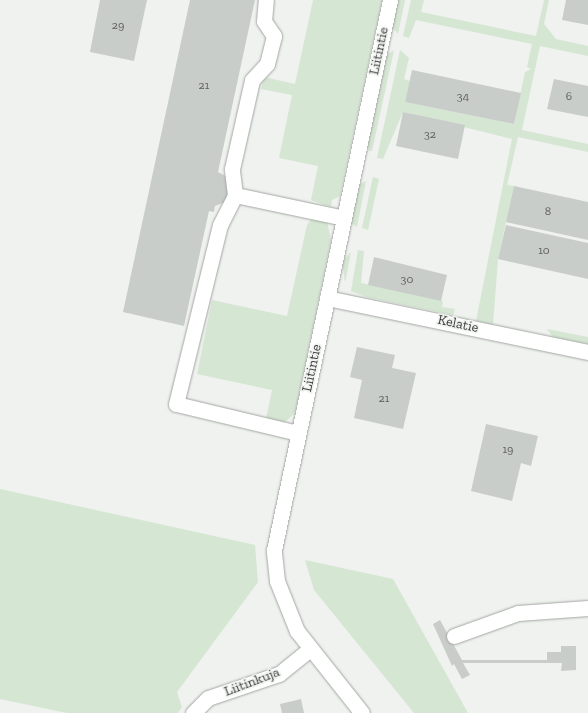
<!DOCTYPE html>
<html>
<head>
<meta charset="utf-8">
<style>
  body { margin:0 }
  #map { position:relative; width:588px; height:713px; overflow:hidden; background:#eff2ee; font-family:"Zilla Slab",serif }
  div>[style] { position:absolute }
  [style*='--x'] { left:calc(var(--x)*1px); top:calc(var(--y)*1px); width:calc(var(--w)*1px); rotate:calc(var(--a)*1deg) }
  .green>* { inset:0; background:#d5e6d3 }
  .building>* { inset:0; background:#c9cdc9 }
  .roads { filter:drop-shadow(0 0 1px #a3a6a3) drop-shadow(0 0 1px #a3a6a3) }
  .minor>* { height:15px; margin:-7.5px; padding:0 7.5px; transform-origin:7.5px; border-radius:7.5px; background:#fff }
  span { translate:-50% -50%; white-space:nowrap; text-align:center; line-height:1.15; -webkit-text-stroke:3px #eff2ee; paint-order:stroke }
  .number-label { font-size:12px; color:#5f615f }
  .number-label span { -webkit-text-stroke-width:0 }
  .street-label { font-size:14px; color:#3c3d3c }
</style>
</head>
<body>
<div id="map">
  <div class="green">
    <i style="clip-path:polygon(313px 0,382px 0,340px 196px,332px 200px,331px 207px,311px 200px,318px 166px,279px 158px,292px 95px,261px 89px,264px 77px,295px 84px)"></i>
    <i style="clip-path:polygon(397px 0,405px 0,398px 34px,392px 27px)"></i>
    <i style="clip-path:polygon(411px 0,424px 0,421px 12px,536px 36px,544px 0,549px 0,544px 24px,556px 39px,588px 46px,588px 56px,540px 46px,522px 130px,588px 144px,588px 152px,518px 137px,507px 185px,514px 186px,498px 259px,493px 325px,476px 321px,512px 139px,403px 112px,383px 159px,377px 158px,400px 50px,409px 58px,404px 79px,410px 81px,405px 102px,514px 124px,525px 72px,531px 69px,527px 67px,532px 44px,416px 20px,409px 38px,403px 36px)"></i>
    <i style="clip-path:polygon(394px 50px,372px 151px,369px 151px,367px 142px,386px 55px)"></i>
    <i style="clip-path:polygon(373px 177px,379px 179px,368px 230px,362px 228px)"></i>
    <i style="clip-path:polygon(366px 181px,357px 227px,351px 223px,358px 185px)"></i>
    <i style="clip-path:polygon(313px 217px,327px 221px,331px 240px,295px 413px,285px 422px,266px 419px,272px 390px,197px 374px,212px 300px,287px 316px,307px 225px)"></i>
    <i style="clip-path:polygon(358px 250px,364px 251px,361px 283px,443px 301px,442px 307px,455px 309px,453px 315px,366px 297px,351px 291px)"></i>
    <i style="clip-path:polygon(351px 252px,346px 279px,345px 282px,342px 261px)"></i>
    <i style="clip-path:polygon(547px 329px,588px 337px,588px 344px,553px 337px)"></i>
    <i style="clip-path:polygon(0 489px,255px 545px,258px 582px,177px 692px,182px 707px,178px 713px,67px 713px,0 699px)"></i>
    <i style="clip-path:polygon(305px 560px,393px 579px,468px 713px,414px 713px,314px 590px)"></i>
  </div>
  <div class="building">
    <i style="clip-path:polygon(100px 0,147px 0,134px 61px,90px 52px)"></i>
    <i style="clip-path:polygon(190px 0,255px 0,218px 172px,229px 178px,228px 201px,215px 206px,214px 212px,209px 211px,184px 326px,123px 312px)"></i>
    <i style="clip-path:polygon(566px 0,588px 0,588px 25px,562px 20px)"></i>
    <i style="clip-path:polygon(412px 70px,521px 93px,514px 124px,405px 102px)"></i>
    <i style="clip-path:polygon(554px 79px,588px 86px,588px 117px,547px 109px)"></i>
    <i style="clip-path:polygon(403px 112px,465px 125px,458px 159px,396px 146px)"></i>
    <i style="clip-path:polygon(514px 186px,588px 202px,588px 240px,506px 222px)"></i>
    <i style="clip-path:polygon(506px 225px,588px 243px,588px 279px,498px 259px)"></i>
    <i style="clip-path:polygon(374px 257px,447px 275px,441px 301px,368px 285px)"></i>
    <i style="clip-path:polygon(357px 347px,395px 355px,392px 368px,416px 373px,403px 429px,354px 418px,362px 380px,350px 377px)"></i>
    <i style="clip-path:polygon(486px 424px,538px 436px,531px 466px,521px 463px,512px 501px,471px 491px)"></i>
    <i style="clip-path:polygon(440px 620px,462px 660px,547px 660px,547px 652px,561px 652px,561px 646px,576px 646px,576px 670px,561px 671px,562px 663px,463px 663px,470px 675px,462px 679px,454px 664px,452px 666px,433px 624px)"></i>
    <i style="clip-path:polygon(301px 699px,304px 713px,282px 713px,280px 704px)"></i>
  </div>
  <div class="roads">
    <div class="minor">
      <i style="--x:235;--y:195;--w:26;--a:-97"></i>
      <i style="--x:232;--y:169;--w:91;--a:-77.3"></i>
      <i style="--x:252;--y:80;--w:22;--a:-47"></i>
      <i style="--x:267;--y:64;--w:29;--a:-76"></i>
      <i style="--x:274;--y:36;--w:18;--a:-124"></i>
      <i style="--x:264;--y:21;--w:21;--a:-85"></i>
      <i style="--x:327;--y:298;--w:267;--a:11.7"></i>
      <i style="--x:298;--y:433;--w:125;--a:-166.6"></i>
      <i style="--x:176;--y:404;--w:184;--a:-76.2"></i>
      <i style="--x:220;--y:225;--w:34;--a:-63"></i>
      <i style="--x:235;--y:195;--w:111;--a:11.9"></i>
      <i style="--x:454;--y:636;--w:68;--a:-19.8"></i>
      <i style="--x:518;--y:613;--w:70;--a:-4.1"></i>
      <i style="--x:193;--y:713;--w:21;--a:-45"></i>
      <i style="--x:208;--y:698;--w:75;--a:-18.7"></i>
      <i style="--x:279;--y:674;--w:40;--a:-39"></i>
      <i style="--x:362;--y:713;--w:105;--a:-128.4"></i>
      <i style="--x:297;--y:631;--w:54;--a:-111.8"></i>
      <i style="--x:277;--y:581;--w:31;--a:-96"></i>
      <i style="--x:274;--y:550;--w:562;--a:-78.09"></i>
    </div>
  </div>
  <div class="number-label">
    <span style="left:118px;top:26px">29</span>
    <span style="left:204px;top:86px">21</span>
    <span style="left:463px;top:97px">34</span>
    <span style="left:569px;top:97px">6</span>
    <span style="left:430px;top:135px">32</span>
    <span style="left:548px;top:212px">8</span>
    <span style="left:544px;top:251px">10</span>
    <span style="left:407px;top:280px">30</span>
    <span style="left:384px;top:399px">21</span>
    <span style="left:508px;top:450px">19</span>
  </div>
  <div class="street-label">
    <span style="left:379px;top:51px;rotate:-78deg">Liitintie</span>
    <span style="left:458px;top:324px;rotate:12deg">Kelatie</span>
    <span style="left:312px;top:368px;rotate:-78deg">Liitintie</span>
    <span style="left:252px;top:682px;rotate:-21deg">Liitinkuja</span>
  </div>
</div>
</body>
</html>
